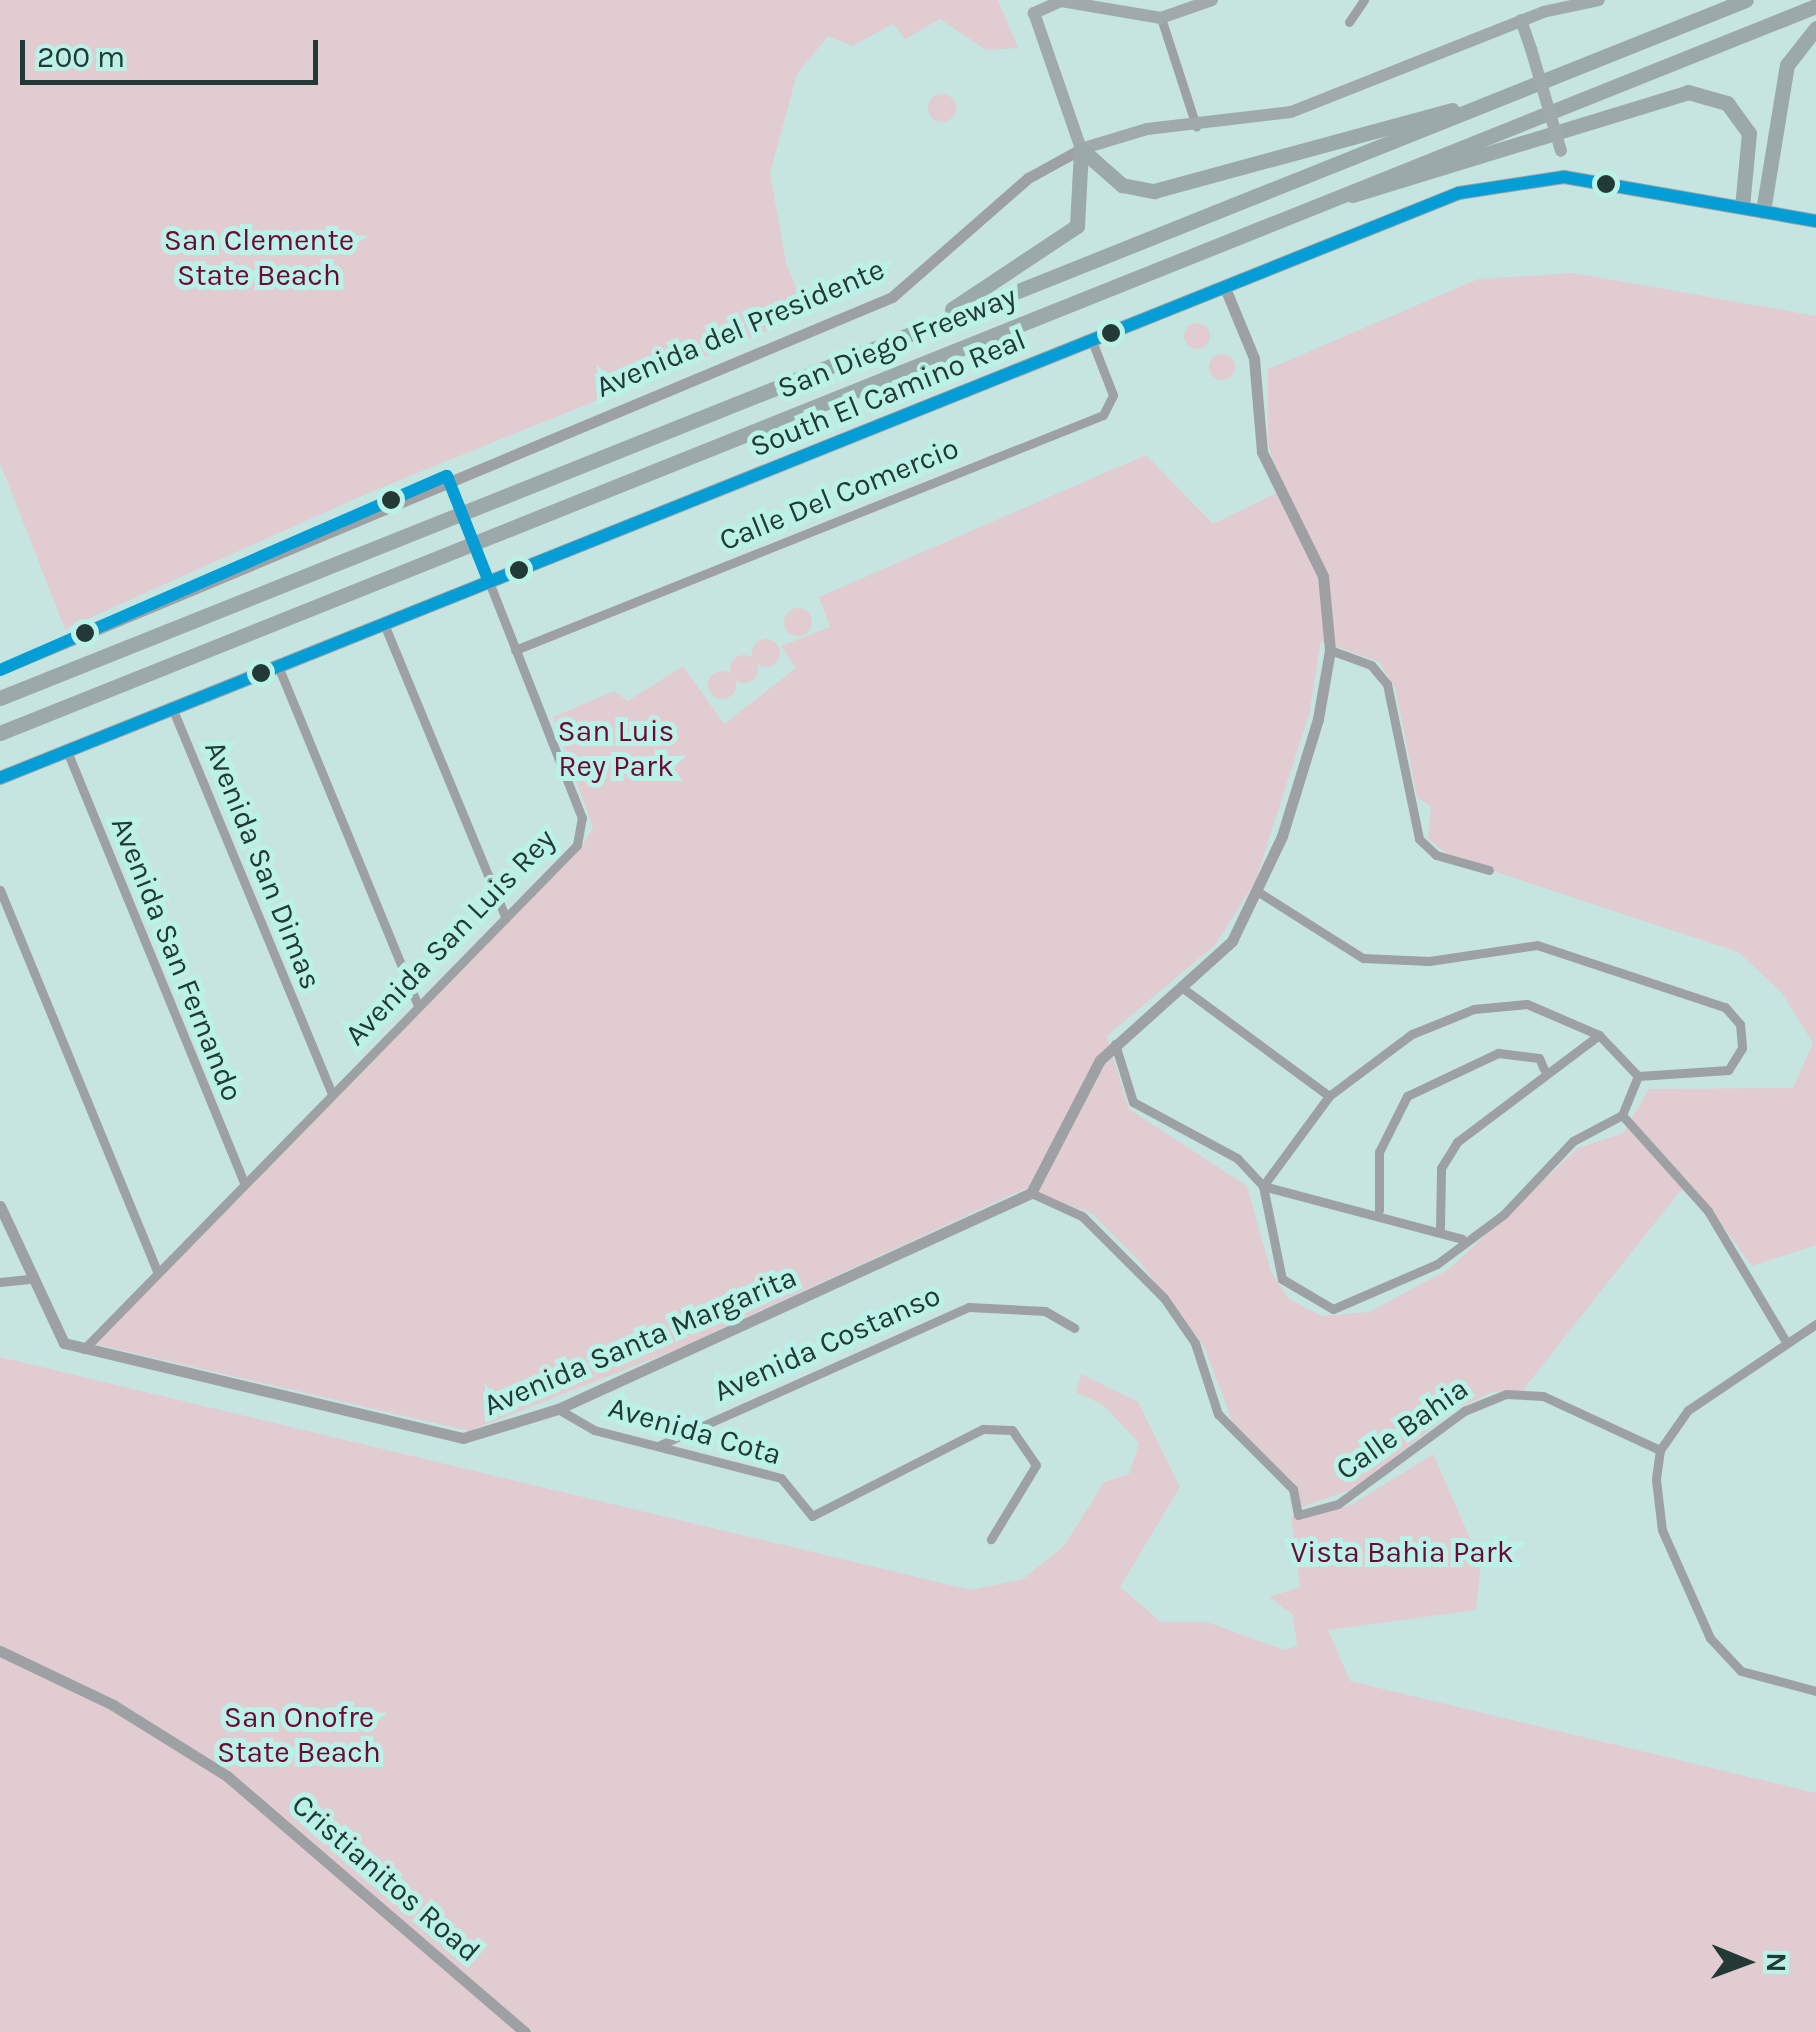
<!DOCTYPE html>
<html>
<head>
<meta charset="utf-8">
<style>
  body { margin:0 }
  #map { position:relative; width:1816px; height:2032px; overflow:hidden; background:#c7e5e0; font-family:Karla,sans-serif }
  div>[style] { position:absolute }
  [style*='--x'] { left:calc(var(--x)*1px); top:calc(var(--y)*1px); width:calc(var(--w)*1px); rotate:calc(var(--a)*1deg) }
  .green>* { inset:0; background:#e1ccd2 }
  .round { border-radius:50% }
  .minor>* { height:9px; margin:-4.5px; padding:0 4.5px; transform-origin:4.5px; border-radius:4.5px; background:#9ea1a4 }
  .tertiary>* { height:11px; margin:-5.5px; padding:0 5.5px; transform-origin:5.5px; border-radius:5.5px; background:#9ea1a4 }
  .secondary>* { height:12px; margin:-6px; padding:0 6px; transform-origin:6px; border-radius:6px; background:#a0aaad }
  .primary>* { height:14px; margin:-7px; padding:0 7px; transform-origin:7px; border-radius:7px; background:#99a4a6 }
  .motorway>* { height:15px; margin:-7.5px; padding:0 7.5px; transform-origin:7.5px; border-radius:7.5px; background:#9ca9aa }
  .tertiary-bridge>* { height:11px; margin:-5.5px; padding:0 5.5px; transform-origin:5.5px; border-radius:5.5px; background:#9ea1a4 }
  .secondary-bridge>* { height:12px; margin:-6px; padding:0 6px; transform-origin:6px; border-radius:6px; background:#a0aaad }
  .bus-1>* { height:12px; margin:-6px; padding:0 6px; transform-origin:6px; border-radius:6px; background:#059dd6 }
  .dots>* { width:28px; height:28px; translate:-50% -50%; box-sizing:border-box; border:5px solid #baf2e8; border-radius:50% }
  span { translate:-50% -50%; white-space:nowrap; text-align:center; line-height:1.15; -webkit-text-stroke:10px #baf2e8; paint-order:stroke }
  .park-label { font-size:30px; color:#6c0a34 }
  .street-label { font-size:30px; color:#223935 }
  .north { position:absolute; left:1696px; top:1912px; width:100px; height:100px; -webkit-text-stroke:8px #baf2e8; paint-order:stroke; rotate:91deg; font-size:28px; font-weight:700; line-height:40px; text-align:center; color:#223935 }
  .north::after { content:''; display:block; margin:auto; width:35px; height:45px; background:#223935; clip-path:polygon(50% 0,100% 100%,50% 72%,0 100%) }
  .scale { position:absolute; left:20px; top:40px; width:298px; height:45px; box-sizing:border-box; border:5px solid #223935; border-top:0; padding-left:12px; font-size:30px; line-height:35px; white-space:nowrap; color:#223935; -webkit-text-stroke:8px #baf2e8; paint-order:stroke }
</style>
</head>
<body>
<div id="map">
  <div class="green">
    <i style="clip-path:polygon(0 0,998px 0,1018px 48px,986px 50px,940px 19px,905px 39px,893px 24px,852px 46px,828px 36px,797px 74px,770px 173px,786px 263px,807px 315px,366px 494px,65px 629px,0 463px)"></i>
    <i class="round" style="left:928px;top:94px;width:28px;height:28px"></i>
    <i style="clip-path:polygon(evenodd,1574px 273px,1816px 316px,1816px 1245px,1752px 1266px,1694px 1187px,1680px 1191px,1523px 1390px,1492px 1392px,1453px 1411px,1356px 1488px,1301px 1507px,1296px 1484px,1236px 1432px,1204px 1346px,1139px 1261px,1091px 1213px,1024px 1189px,675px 1350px,469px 1431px,90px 1343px,581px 848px,593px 827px,553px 717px,614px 691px,628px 701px,683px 666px,724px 724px,796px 668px,781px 646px,830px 627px,819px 597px,1146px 455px,1213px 524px,1282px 490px,1268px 444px,1268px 369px,1478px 279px,1574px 273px,1321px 641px,1379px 662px,1395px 688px,1417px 797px,1431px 807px,1428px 839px,1451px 857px,1738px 952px,1781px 992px,1813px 1043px,1793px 1088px,1649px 1089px,1623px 1133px,1578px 1148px,1449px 1269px,1369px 1312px,1322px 1316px,1289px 1299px,1271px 1272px,1247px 1186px,1129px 1109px,1107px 1036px,1216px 944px,1255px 882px,1309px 715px,1321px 641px)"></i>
    <i class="round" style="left:1184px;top:323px;width:26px;height:26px"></i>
    <i class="round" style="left:1209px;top:354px;width:26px;height:26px"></i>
    <i class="round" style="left:784px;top:608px;width:28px;height:28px"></i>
    <i class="round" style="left:752px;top:639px;width:28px;height:28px"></i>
    <i class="round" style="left:730px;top:655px;width:28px;height:28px"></i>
    <i class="round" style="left:708px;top:671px;width:28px;height:28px"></i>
    <i style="clip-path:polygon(0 1357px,971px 1590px,1023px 1579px,1064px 1546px,1104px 1482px,1129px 1474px,1139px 1443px,1103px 1405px,1076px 1392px,1081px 1374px,1138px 1402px,1180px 1487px,1120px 1587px,1161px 1622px,1207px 1622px,1284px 1650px,1297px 1646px,1293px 1615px,1269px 1597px,1300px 1587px,1291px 1516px,1351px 1505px,1433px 1454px,1481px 1563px,1476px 1610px,1328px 1630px,1350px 1681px,1816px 1793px,1816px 2032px,0 2032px)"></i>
  </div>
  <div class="minor">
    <i style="--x:1161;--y:18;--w:114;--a:72"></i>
    <i style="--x:1349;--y:22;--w:27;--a:-56"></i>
    <i style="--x:384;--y:624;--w:318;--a:67.5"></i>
    <i style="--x:515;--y:650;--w:633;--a:-21.78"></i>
    <i style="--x:1103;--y:415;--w:22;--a:-63"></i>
    <i style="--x:1113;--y:395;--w:58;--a:-111.3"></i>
    <i style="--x:1330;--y:650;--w:44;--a:20.1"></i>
    <i style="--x:1371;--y:665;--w:25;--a:50"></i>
    <i style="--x:1387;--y:684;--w:158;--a:78.3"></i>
    <i style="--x:1419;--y:839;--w:23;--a:43"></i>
    <i style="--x:1436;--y:855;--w:55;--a:15.8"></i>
    <i style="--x:278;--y:666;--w:368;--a:67.6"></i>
    <i style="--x:173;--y:710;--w:415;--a:67.5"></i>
    <i style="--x:67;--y:751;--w:467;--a:67.7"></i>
    <i style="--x:0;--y:890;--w:411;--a:67.6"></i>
    <i style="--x:1260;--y:893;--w:122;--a:32.3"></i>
    <i style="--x:1363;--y:958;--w:66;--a:2.6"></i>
    <i style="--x:1429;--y:961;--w:109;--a:-8.4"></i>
    <i style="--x:1537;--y:945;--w:198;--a:18.3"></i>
    <i style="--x:1725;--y:1007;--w:23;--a:49"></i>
    <i style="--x:1740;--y:1024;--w:24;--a:85"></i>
    <i style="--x:1742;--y:1048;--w:26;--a:122"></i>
    <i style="--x:1728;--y:1070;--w:90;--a:176.2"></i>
    <i style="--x:1184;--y:989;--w:180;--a:36.4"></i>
    <i style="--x:1115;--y:1044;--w:61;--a:72.8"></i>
    <i style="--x:1133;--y:1102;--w:118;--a:28.3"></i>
    <i style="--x:1237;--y:1158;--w:38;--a:47"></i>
    <i style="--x:1263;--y:1186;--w:95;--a:78.5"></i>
    <i style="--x:1282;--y:1279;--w:59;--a:30.5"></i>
    <i style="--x:1333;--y:1309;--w:113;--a:-23.4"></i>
    <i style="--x:1437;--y:1264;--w:84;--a:-36.7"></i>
    <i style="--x:1504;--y:1214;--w:100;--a:-46.6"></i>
    <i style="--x:1573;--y:1141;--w:55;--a:-28"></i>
    <i style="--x:1622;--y:1115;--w:129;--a:48.1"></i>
    <i style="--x:1708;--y:1211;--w:150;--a:59.2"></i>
    <i style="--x:1263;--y:1186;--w:112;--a:-53.7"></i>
    <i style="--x:1329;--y:1096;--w:104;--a:-36.8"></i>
    <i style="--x:1412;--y:1034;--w:67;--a:-22"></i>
    <i style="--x:1474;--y:1009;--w:53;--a:-5.4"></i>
    <i style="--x:1527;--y:1004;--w:78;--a:23.3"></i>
    <i style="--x:1599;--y:1035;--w:57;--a:46.4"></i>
    <i style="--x:1638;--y:1076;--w:42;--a:112.3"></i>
    <i style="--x:1263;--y:1186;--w:206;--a:14.9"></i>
    <i style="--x:1031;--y:1193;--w:56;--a:24.3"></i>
    <i style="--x:1082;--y:1216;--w:116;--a:45"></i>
    <i style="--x:1164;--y:1298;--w:55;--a:55.4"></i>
    <i style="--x:1195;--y:1343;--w:75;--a:72.1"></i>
    <i style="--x:1218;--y:1414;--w:106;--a:45"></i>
    <i style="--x:1293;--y:1489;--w:26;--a:79"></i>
    <i style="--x:1298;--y:1515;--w:41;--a:-15.4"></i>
    <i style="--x:1338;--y:1504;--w:157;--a:-36.4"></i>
    <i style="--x:1464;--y:1411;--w:45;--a:-22"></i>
    <i style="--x:1506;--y:1394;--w:37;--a:3"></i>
    <i style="--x:1543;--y:1396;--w:129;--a:24.8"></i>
    <i style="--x:1379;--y:1210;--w:58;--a:-90"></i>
    <i style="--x:1379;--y:1152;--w:63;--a:-63.4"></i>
    <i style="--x:1407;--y:1096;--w:101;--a:-25.3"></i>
    <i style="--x:1498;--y:1053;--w:41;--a:7"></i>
    <i style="--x:1539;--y:1058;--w:12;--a:66"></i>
    <i style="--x:1440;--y:1228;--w:60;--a:-89"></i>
    <i style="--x:1441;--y:1168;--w:31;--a:-58"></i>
    <i style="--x:1457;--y:1142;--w:178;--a:-37"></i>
    <i style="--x:0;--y:1282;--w:29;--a:-6"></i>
    <i style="--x:1816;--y:1324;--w:154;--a:146.1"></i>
    <i style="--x:1688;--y:1410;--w:49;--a:125"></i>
    <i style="--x:1660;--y:1450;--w:30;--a:98"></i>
    <i style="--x:1656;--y:1480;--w:50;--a:83.2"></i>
    <i style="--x:1662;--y:1530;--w:118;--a:66"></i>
    <i style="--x:1710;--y:1638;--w:45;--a:46.8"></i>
    <i style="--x:1741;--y:1671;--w:78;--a:14.9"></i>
    <i style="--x:84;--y:1349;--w:705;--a:-45.63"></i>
    <i style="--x:577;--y:845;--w:27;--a:-80"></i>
    <i style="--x:582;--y:818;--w:254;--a:-111.5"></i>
    <i style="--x:558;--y:1409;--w:42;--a:30.3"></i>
    <i style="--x:594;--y:1430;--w:193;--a:14.4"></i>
    <i style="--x:781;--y:1478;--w:49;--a:50.8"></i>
    <i style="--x:812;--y:1516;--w:192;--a:-27"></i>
    <i style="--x:983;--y:1429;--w:29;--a:2"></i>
    <i style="--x:1012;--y:1430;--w:42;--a:55.6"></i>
    <i style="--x:1036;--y:1465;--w:87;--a:121.3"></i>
    <i style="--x:660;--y:1445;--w:338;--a:-24.1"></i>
    <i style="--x:969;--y:1307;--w:76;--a:3"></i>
    <i style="--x:1045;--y:1311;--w:34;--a:30"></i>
  </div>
  <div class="tertiary">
    <i style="--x:0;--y:670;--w:967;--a:-22.69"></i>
    <i style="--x:892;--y:297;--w:181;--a:-41.2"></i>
    <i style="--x:1028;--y:178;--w:60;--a:-28.7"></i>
    <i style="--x:0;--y:1206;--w:151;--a:65"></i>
    <i style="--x:64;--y:1343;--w:410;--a:13.4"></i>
    <i style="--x:463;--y:1438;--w:99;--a:-17"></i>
    <i style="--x:558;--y:1409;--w:520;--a:-24.54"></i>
    <i style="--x:1031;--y:1193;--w:150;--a:-62.6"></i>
    <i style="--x:1100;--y:1060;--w:178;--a:-42"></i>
    <i style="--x:1232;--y:941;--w:116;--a:-64.5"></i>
    <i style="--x:1282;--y:836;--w:122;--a:-72.9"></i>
    <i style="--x:1318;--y:719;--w:70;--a:-80.1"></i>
    <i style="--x:1330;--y:650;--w:74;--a:-95.4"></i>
    <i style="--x:1323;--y:576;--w:138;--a:-116.2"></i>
    <i style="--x:1262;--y:452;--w:94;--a:-94.9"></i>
    <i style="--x:1254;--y:358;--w:76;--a:-112.5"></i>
    <i style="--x:0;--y:1651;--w:125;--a:25.5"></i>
    <i style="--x:113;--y:1705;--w:134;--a:31.9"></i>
    <i style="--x:227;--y:1776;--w:393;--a:40.7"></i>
  </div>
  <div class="secondary">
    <i style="--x:1212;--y:0;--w:54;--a:160.6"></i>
    <i style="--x:1161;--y:18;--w:101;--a:-170.4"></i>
    <i style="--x:1061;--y:1;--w:30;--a:156"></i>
    <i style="--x:1034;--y:13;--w:144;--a:70.9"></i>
    <i style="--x:1081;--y:149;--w:69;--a:-16.9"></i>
    <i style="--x:1147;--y:129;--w:145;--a:-6.7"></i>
    <i style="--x:1291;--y:112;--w:271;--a:-21.6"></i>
    <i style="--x:1543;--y:12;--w:57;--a:-12.1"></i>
    <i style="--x:1521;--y:20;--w:31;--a:71"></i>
  </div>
  <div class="primary">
    <i style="--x:0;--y:778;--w:1572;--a:-21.85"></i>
    <i style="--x:1459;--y:193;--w:106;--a:-8.7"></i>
    <i style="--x:1564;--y:177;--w:256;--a:9.9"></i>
  </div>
  <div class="motorway">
    <i style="--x:1352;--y:195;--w:351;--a:-17"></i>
    <i style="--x:1688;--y:92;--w:41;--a:15.8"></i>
    <i style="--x:1727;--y:103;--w:37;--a:54"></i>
    <i style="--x:1749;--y:133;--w:74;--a:95.4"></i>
    <i style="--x:1763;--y:211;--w:148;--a:-80.7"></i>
    <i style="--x:1787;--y:65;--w:47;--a:-51.9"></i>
    <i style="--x:952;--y:309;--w:150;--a:-33.6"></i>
    <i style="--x:1077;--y:226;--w:77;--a:-87"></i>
    <i style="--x:1081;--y:149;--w:55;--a:41.3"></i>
    <i style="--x:1122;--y:185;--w:33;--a:11"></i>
    <i style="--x:1154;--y:191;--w:309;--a:-15.2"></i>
    <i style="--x:0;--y:698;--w:1880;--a:-21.79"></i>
    <i style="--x:0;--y:733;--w:1956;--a:-21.82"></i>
  </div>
  <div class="tertiary-bridge">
    <i style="--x:451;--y:487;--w:81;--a:68.2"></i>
  </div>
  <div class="secondary-bridge">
    <i style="--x:1531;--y:49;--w:106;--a:73.6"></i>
  </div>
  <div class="bus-1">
    <i style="--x:447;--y:476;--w:114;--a:68.4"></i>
    <i style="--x:0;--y:670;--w:487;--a:-23.5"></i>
    <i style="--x:0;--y:778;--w:1572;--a:-21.85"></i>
    <i style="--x:1459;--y:193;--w:106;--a:-8.7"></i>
    <i style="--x:1564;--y:177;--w:256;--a:9.9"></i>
  </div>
  <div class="dots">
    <i style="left:1606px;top:184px;background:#223935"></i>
    <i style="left:1111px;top:333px;background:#223935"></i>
    <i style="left:391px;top:500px;background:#223935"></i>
    <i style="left:519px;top:570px;background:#223935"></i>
    <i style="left:85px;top:633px;background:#223935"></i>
    <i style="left:261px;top:673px;background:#223935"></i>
  </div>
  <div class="park-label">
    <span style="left:259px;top:257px">San Clemente<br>State Beach</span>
    <span style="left:616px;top:748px">San Luis<br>Rey Park</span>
    <span style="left:1402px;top:1552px">Vista Bahia Park</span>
    <span style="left:299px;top:1734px">San Onofre<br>State Beach</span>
  </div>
  <div class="street-label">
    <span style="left:740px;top:328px;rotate:-23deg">Avenida del Presidente</span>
    <span style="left:897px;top:342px;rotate:-22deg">San Diego Freeway</span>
    <span style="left:888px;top:393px;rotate:-22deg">South El Camino Real</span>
    <span style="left:839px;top:494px;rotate:-22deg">Calle Del Comercio</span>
    <span style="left:263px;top:865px;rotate:68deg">Avenida San Dimas</span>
    <span style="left:450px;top:937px;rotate:-46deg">Avenida San Luis Rey</span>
    <span style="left:177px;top:959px;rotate:68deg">Avenida San Fernando</span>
    <span style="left:640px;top:1341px;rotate:-23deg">Avenida Santa Margarita</span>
    <span style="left:827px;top:1343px;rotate:-24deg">Avenida Costanso</span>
    <span style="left:1402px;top:1429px;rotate:-35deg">Calle Bahia</span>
    <span style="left:695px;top:1431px;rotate:16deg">Avenida Cota</span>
    <span style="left:386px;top:1878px;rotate:41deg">Cristianitos Road</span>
  </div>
  <div class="north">N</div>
  <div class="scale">200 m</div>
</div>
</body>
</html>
